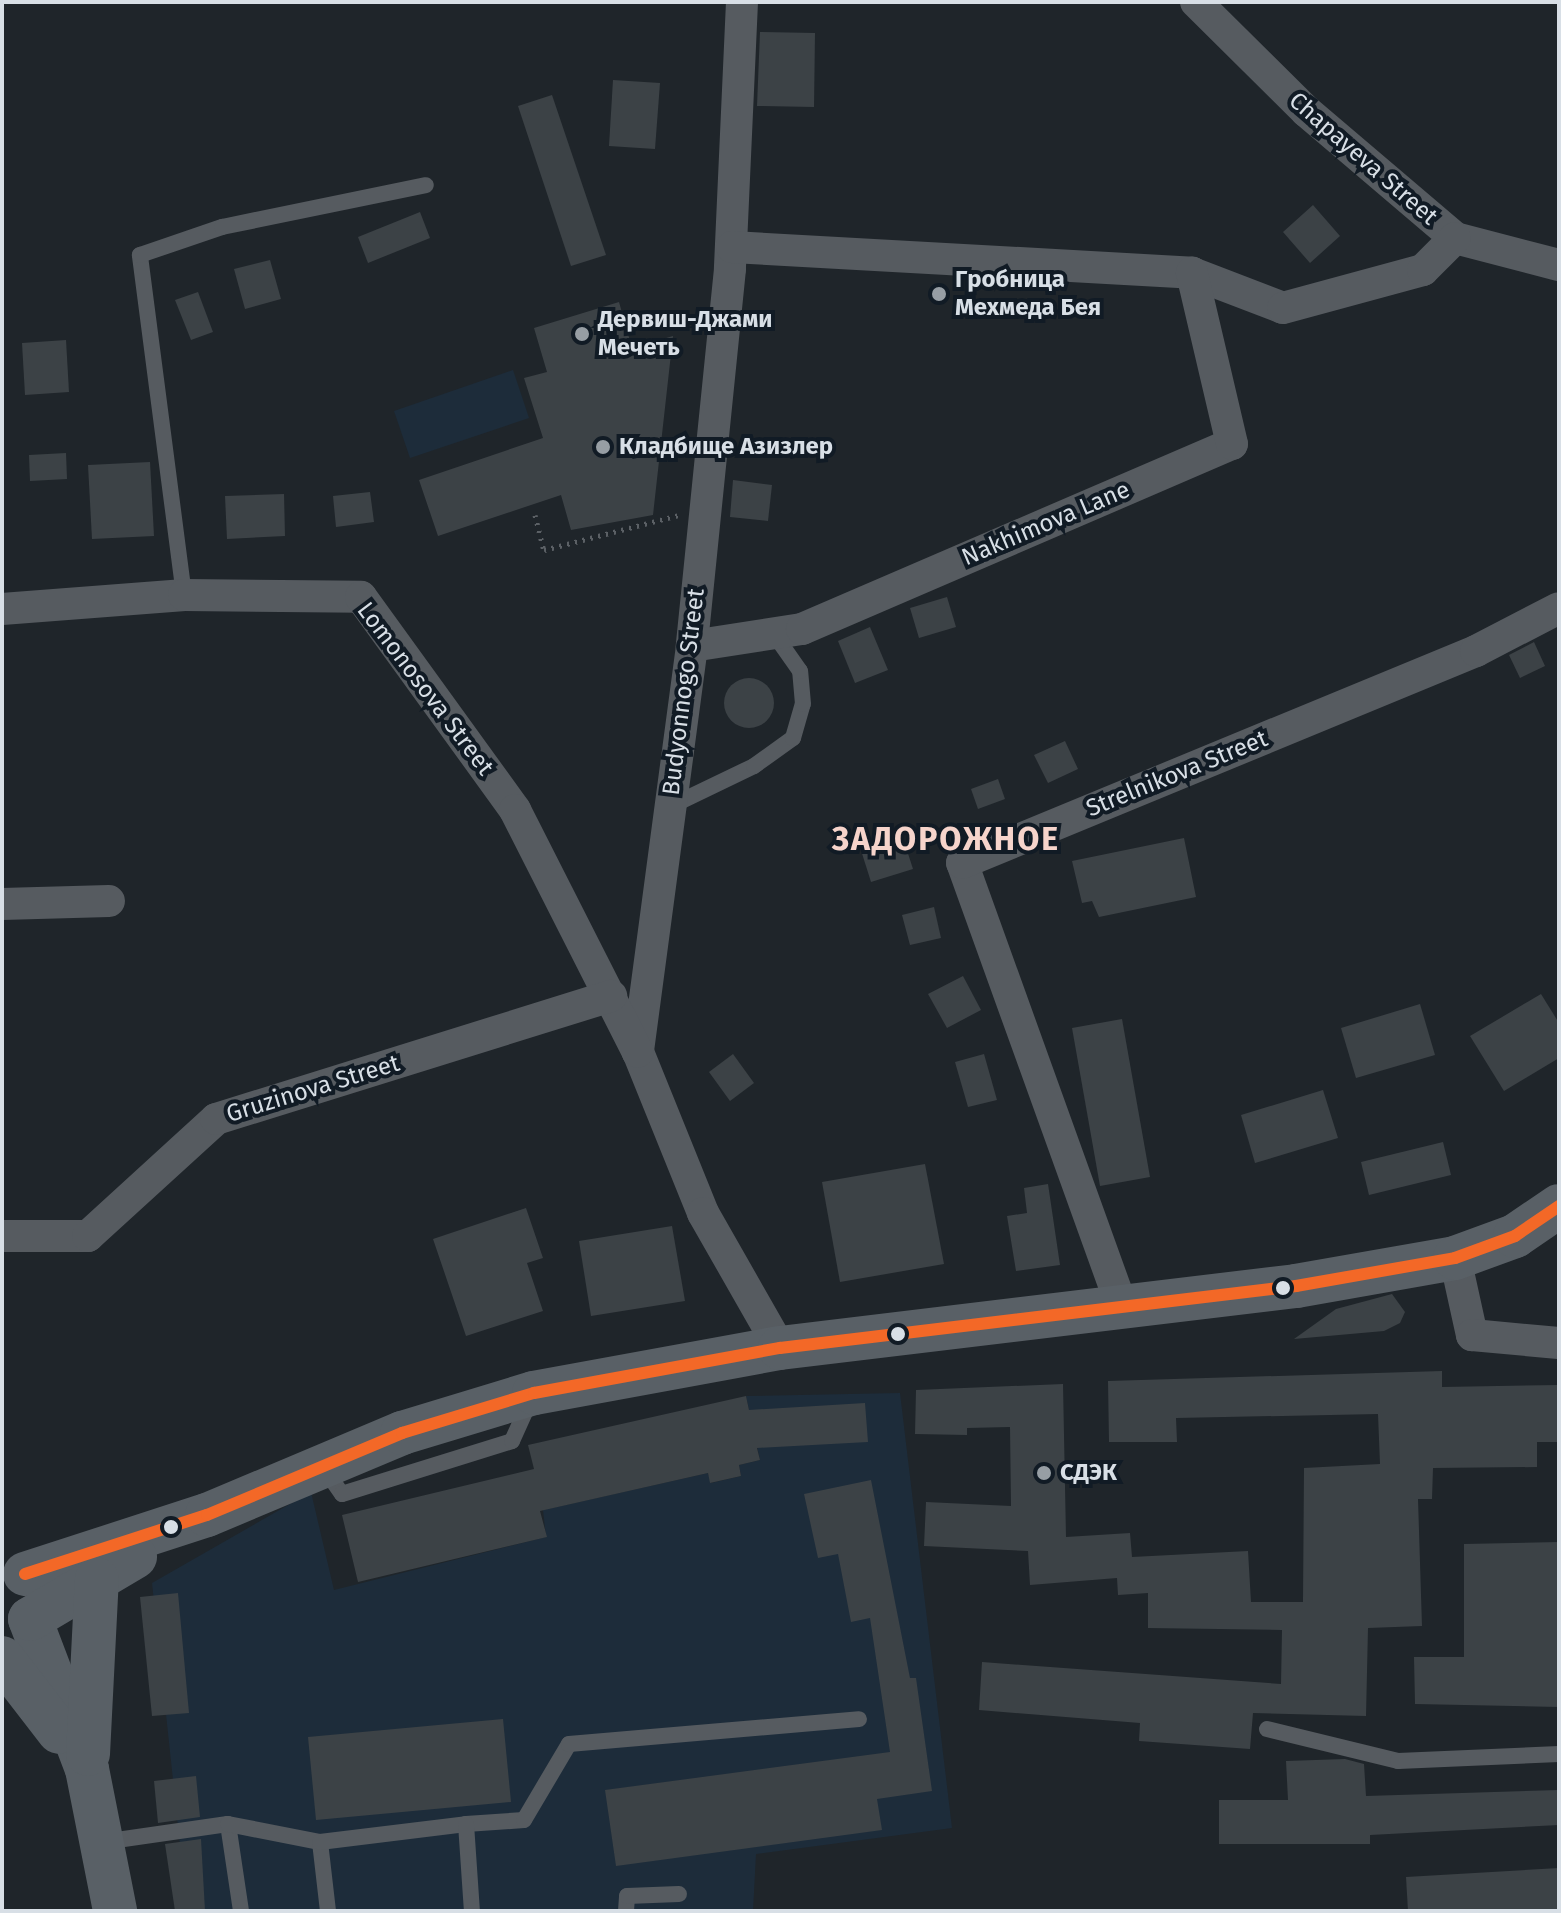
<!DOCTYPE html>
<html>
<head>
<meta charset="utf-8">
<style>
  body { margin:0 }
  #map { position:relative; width:1561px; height:1913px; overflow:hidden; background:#1f252a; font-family:"Fira Sans",sans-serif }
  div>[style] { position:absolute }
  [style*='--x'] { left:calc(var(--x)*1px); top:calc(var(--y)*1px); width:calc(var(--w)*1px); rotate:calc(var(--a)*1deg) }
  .built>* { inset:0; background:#1d2c3a }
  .building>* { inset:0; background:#3c4246 }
  .round { border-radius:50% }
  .path>* { height:5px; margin-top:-2.5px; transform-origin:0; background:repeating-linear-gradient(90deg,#5b6065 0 2px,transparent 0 8px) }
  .lane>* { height:16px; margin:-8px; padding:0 8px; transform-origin:8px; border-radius:8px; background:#565b60 }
  .street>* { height:32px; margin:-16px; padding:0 16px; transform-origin:16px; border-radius:16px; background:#565b60 }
  .secondary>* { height:44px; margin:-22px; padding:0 22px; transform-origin:22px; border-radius:22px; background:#596066 }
  .bus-1>* { height:12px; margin:-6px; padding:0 6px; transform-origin:6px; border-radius:6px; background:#f36827 }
  .dots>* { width:22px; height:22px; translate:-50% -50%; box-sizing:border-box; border:4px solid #111b25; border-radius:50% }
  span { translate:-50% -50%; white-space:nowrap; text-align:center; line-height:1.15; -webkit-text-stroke:8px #111b25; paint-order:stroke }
  .street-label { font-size:24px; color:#d8dfe6 }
  .poi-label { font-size:24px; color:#d8dfe6; font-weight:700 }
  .left { translate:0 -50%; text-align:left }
  .district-label { font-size:32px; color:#f6d4cb; font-weight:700; letter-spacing:2px }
  .frame { position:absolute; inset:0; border:4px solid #d8dfe6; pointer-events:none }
</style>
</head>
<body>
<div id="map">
  <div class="built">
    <i style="clip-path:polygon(513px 370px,529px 418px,410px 458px,394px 411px)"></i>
    <i style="clip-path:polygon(900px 1393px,952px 1828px,756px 1854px,753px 1911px,187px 1911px,152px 1583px,311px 1492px,334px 1590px,546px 1537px,543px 1510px,708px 1473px,711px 1483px,741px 1476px,739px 1465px,760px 1460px,746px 1396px)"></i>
  </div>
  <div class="building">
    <i style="clip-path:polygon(760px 32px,815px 33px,814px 107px,757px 106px)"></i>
    <i style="clip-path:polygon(613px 80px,660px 83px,655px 149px,609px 146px)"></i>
    <i style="clip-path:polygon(552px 95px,606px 255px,571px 266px,518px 106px)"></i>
    <i style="clip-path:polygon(1313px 205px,1340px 236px,1310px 263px,1283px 232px)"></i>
    <i style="clip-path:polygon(420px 212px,430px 238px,368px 263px,358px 237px)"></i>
    <i style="clip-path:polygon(270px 260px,281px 299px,245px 309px,234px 269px)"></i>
    <i style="clip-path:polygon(198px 292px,213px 332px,191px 340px,175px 300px)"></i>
    <i style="clip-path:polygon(619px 302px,632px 348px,673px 336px,653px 515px,571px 530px,561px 495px,438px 536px,419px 480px,543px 438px,524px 378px,547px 372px,534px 328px)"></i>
    <i style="clip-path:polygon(66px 340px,69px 392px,25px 395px,22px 343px)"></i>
    <i style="clip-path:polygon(66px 453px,67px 479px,30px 481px,29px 455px)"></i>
    <i style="clip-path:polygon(150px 462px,154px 536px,92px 539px,88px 465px)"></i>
    <i style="clip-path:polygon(733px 480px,772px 485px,768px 521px,730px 517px)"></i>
    <i style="clip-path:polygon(370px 492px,374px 522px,336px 527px,333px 496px)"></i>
    <i style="clip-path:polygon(284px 494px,285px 536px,227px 539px,225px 496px)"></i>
    <i style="clip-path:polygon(947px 597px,956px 627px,919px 638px,910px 608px)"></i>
    <i style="clip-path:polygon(870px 627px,888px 670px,855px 683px,838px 641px)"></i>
    <i style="clip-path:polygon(1534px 642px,1545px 666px,1520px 678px,1509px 655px)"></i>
    <i class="round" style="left:724px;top:678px;width:50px;height:50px"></i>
    <i style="clip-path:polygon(1065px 741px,1078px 769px,1048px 783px,1034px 755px)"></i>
    <i style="clip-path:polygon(998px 779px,1005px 799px,978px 809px,971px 789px)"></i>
    <i style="clip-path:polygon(902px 835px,913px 869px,871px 882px,860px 847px)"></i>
    <i style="clip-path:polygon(1184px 838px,1196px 897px,1099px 917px,1092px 901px,1082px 903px,1072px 861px)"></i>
    <i style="clip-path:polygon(934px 907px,941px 938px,910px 945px,902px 915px)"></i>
    <i style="clip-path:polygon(963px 976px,981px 1010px,947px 1028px,928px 994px)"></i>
    <i style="clip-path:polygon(1541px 994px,1559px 1023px,1559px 1058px,1504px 1091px,1470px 1036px)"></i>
    <i style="clip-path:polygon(1420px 1004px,1435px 1055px,1356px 1078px,1341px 1028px)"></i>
    <i style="clip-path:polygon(1122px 1019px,1150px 1177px,1100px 1186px,1072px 1028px)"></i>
    <i style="clip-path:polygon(733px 1054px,754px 1083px,730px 1101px,709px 1072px)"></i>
    <i style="clip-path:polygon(984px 1054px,997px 1100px,968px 1107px,955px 1062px)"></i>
    <i style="clip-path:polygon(1323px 1090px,1338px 1138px,1255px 1163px,1241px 1115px)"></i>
    <i style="clip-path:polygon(1443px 1142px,1451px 1175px,1369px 1195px,1361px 1162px)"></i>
    <i style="clip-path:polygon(925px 1164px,944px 1264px,840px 1282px,822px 1182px)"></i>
    <i style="clip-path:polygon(1048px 1184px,1060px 1265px,1016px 1271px,1007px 1216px,1027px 1213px,1024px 1188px)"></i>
    <i style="clip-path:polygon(526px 1208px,543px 1258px,527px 1263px,543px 1311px,466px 1336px,433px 1239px)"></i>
    <i style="clip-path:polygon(672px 1226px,685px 1301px,591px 1316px,579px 1241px)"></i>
    <i style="clip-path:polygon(1392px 1294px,1405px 1312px,1400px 1323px,1384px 1331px,1294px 1339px,1336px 1309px)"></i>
    <i style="clip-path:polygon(1442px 1371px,1442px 1387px,1559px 1385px,1559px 1442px,1537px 1442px,1537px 1467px,1433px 1468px,1432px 1499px,1418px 1499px,1422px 1626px,1368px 1628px,1366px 1716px,1253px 1713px,1250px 1749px,1139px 1741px,1140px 1723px,979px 1710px,982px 1662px,1281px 1684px,1282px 1630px,1148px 1628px,1148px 1593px,1118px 1595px,1117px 1578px,1030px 1585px,1028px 1551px,924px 1546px,926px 1502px,1011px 1506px,1010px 1427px,967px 1428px,967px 1435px,915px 1434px,916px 1390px,1063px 1384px,1066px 1537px,1130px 1533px,1132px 1557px,1248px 1551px,1251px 1602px,1303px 1602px,1304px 1468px,1380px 1464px,1378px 1414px,1176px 1418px,1177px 1442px,1109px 1442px,1108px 1381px)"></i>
    <i style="clip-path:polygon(746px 1396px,749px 1410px,865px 1403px,868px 1442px,757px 1448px,760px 1460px,739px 1465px,741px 1476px,710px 1483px,708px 1473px,540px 1511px,547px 1537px,358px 1582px,342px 1515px,534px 1469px,528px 1445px)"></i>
    <i style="clip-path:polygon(871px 1480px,910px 1678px,916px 1678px,932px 1791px,877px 1799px,882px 1830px,616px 1866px,605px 1790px,890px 1752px,870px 1618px,851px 1622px,838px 1554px,818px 1558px,804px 1494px)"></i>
    <i style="clip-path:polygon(1559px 1542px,1559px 1707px,1415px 1704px,1414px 1657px,1464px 1657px,1464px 1544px)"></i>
    <i style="clip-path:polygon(178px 1593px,189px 1713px,152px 1716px,140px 1597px)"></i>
    <i style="clip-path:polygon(503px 1719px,511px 1802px,316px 1820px,308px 1737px)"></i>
    <i style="clip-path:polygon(1345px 1759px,1364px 1764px,1366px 1796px,1559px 1790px,1559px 1825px,1370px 1835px,1370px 1844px,1219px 1844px,1219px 1800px,1288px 1800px,1286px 1761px)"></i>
    <i style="clip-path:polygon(196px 1776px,200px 1817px,158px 1823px,154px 1781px)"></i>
    <i style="clip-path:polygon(201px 1839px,205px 1911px,175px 1911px,165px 1844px)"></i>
    <i style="clip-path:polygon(1559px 1868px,1559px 1911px,1408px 1911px,1406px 1877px)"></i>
  </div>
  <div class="path">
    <i style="--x:535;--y:515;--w:36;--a:76"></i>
    <i style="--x:544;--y:550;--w:139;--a:-14.5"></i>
  </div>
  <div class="lane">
    <i style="--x:184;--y:595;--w:343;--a:-97.4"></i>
    <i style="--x:140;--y:255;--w:87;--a:-18.9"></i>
    <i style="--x:222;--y:227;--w:208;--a:-11.6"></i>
    <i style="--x:671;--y:806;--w:92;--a:-25.7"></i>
    <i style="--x:754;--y:766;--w:48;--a:-35.7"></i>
    <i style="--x:793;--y:738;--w:35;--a:-74"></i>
    <i style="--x:803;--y:704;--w:33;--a:-95"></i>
    <i style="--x:800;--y:671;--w:45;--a:-125.1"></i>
    <i style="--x:323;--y:1467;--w:33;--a:55"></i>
    <i style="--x:342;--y:1494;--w:178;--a:-17.3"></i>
    <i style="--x:512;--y:1441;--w:46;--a:-65.7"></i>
    <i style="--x:1267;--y:1729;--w:135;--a:13.7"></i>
    <i style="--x:1398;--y:1761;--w:161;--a:-2.5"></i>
    <i style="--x:228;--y:1824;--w:88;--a:81.5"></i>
    <i style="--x:466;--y:1824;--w:58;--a:-3.9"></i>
    <i style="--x:524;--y:1820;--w:88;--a:-59.4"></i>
    <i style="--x:569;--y:1744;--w:291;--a:-4.9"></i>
    <i style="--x:103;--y:1842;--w:126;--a:-8.2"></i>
    <i style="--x:228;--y:1824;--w:94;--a:11.1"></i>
    <i style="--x:320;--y:1842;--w:69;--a:83.4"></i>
    <i style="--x:320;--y:1842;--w:147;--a:-7"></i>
    <i style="--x:466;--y:1824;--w:87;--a:86.1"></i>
    <i style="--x:626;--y:1911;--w:15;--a:-86"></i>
    <i style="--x:627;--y:1896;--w:52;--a:-2.2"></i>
  </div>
  <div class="street">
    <i style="--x:742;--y:2;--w:267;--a:92.6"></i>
    <i style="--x:730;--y:269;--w:379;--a:95.8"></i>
    <i style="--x:692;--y:646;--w:410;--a:97.6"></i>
    <i style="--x:638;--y:1052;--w:174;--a:68"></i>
    <i style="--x:703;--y:1213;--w:155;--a:60.3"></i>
    <i style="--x:1196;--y:2;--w:155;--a:44.7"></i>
    <i style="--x:1306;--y:111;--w:196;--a:40.4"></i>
    <i style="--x:1455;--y:238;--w:107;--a:14.6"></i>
    <i style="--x:732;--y:247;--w:461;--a:3.2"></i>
    <i style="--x:1192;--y:273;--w:97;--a:21"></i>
    <i style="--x:1283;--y:308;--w:145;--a:-15.2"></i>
    <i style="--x:1423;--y:270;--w:45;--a:-45"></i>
    <i style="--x:2;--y:609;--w:183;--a:-4.4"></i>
    <i style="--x:184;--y:595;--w:177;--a:0.6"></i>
    <i style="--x:361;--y:597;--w:263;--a:54.1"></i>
    <i style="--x:515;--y:810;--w:271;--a:63.1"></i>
    <i style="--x:692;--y:646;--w:111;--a:-8.8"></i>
    <i style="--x:802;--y:629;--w:468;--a:-23.3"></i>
    <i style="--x:1232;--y:444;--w:176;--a:-103.2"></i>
    <i style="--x:2;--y:904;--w:107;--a:-1.6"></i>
    <i style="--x:2;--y:1236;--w:86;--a:0"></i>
    <i style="--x:88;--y:1236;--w:173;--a:-42.4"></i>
    <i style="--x:216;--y:1119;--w:414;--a:-17.3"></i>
    <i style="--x:1455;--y:1258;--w:79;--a:77.6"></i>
    <i style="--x:1472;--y:1335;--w:87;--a:5.3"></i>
    <i style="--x:1122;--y:1307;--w:472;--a:-109.8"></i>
    <i style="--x:962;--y:863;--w:556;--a:-22.41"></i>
    <i style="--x:1476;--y:651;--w:93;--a:-27.4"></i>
  </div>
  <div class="secondary">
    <i style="--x:25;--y:1574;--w:191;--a:-18"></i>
    <i style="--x:207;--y:1515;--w:212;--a:-22.8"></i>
    <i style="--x:402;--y:1433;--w:138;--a:-16.9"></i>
    <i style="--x:534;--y:1393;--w:250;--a:-10.4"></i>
    <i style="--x:780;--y:1348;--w:520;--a:-6.85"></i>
    <i style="--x:1296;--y:1286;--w:161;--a:-10"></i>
    <i style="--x:1455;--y:1258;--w:64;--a:-20.1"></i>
    <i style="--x:1515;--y:1236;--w:53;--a:-34.3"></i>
    <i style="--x:30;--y:1619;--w:160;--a:69.2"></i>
    <i style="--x:87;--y:1769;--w:145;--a:78.8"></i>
    <i style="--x:30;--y:1619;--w:122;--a:-30.6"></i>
    <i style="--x:2;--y:1658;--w:93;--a:52.4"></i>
    <i style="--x:88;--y:1754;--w:175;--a:-87.1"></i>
  </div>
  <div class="bus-1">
    <i style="--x:25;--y:1574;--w:191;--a:-18"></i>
    <i style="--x:207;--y:1515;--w:212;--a:-22.8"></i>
    <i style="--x:402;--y:1433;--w:138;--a:-16.9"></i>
    <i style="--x:534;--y:1393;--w:250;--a:-10.4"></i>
    <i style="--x:780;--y:1348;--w:520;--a:-6.85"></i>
    <i style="--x:1296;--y:1286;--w:161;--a:-10"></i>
    <i style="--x:1455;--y:1258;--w:64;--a:-20.1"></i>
    <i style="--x:1515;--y:1236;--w:53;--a:-34.3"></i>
  </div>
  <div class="dots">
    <i style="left:939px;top:294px;background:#979ea4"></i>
    <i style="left:582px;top:334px;background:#979ea4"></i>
    <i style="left:603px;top:447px;background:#979ea4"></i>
    <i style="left:1283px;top:1288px;background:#d8dfe6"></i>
    <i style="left:898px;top:1334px;background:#d8dfe6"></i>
    <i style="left:1044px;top:1473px;background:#979ea4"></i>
    <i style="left:171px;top:1527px;background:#d8dfe6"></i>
  </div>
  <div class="street-label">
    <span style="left:1363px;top:159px;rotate:41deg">Chapayeva Street</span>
    <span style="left:1046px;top:524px;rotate:-23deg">Nakhimova Lane</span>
    <span style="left:425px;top:689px;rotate:53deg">Lomonosova Street</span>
    <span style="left:684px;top:692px;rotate:-83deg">Budyonnogo Street</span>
    <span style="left:1177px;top:774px;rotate:-22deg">Strelnikova Street</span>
    <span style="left:313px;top:1089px;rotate:-17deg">Gruzinova Street</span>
  </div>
  <div class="poi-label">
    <span class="left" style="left:955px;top:294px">Гробница<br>Мехмеда Бея</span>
    <span class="left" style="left:598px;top:334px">Дервиш-Джами<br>Мечеть</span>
    <span class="left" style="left:619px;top:447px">Кладбище Азизлер</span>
    <span class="left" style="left:1060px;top:1473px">СДЭК</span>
  </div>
  <div class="district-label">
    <span style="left:946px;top:839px">ЗАДОРОЖНОЕ</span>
  </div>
  <div class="frame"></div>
</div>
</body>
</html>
